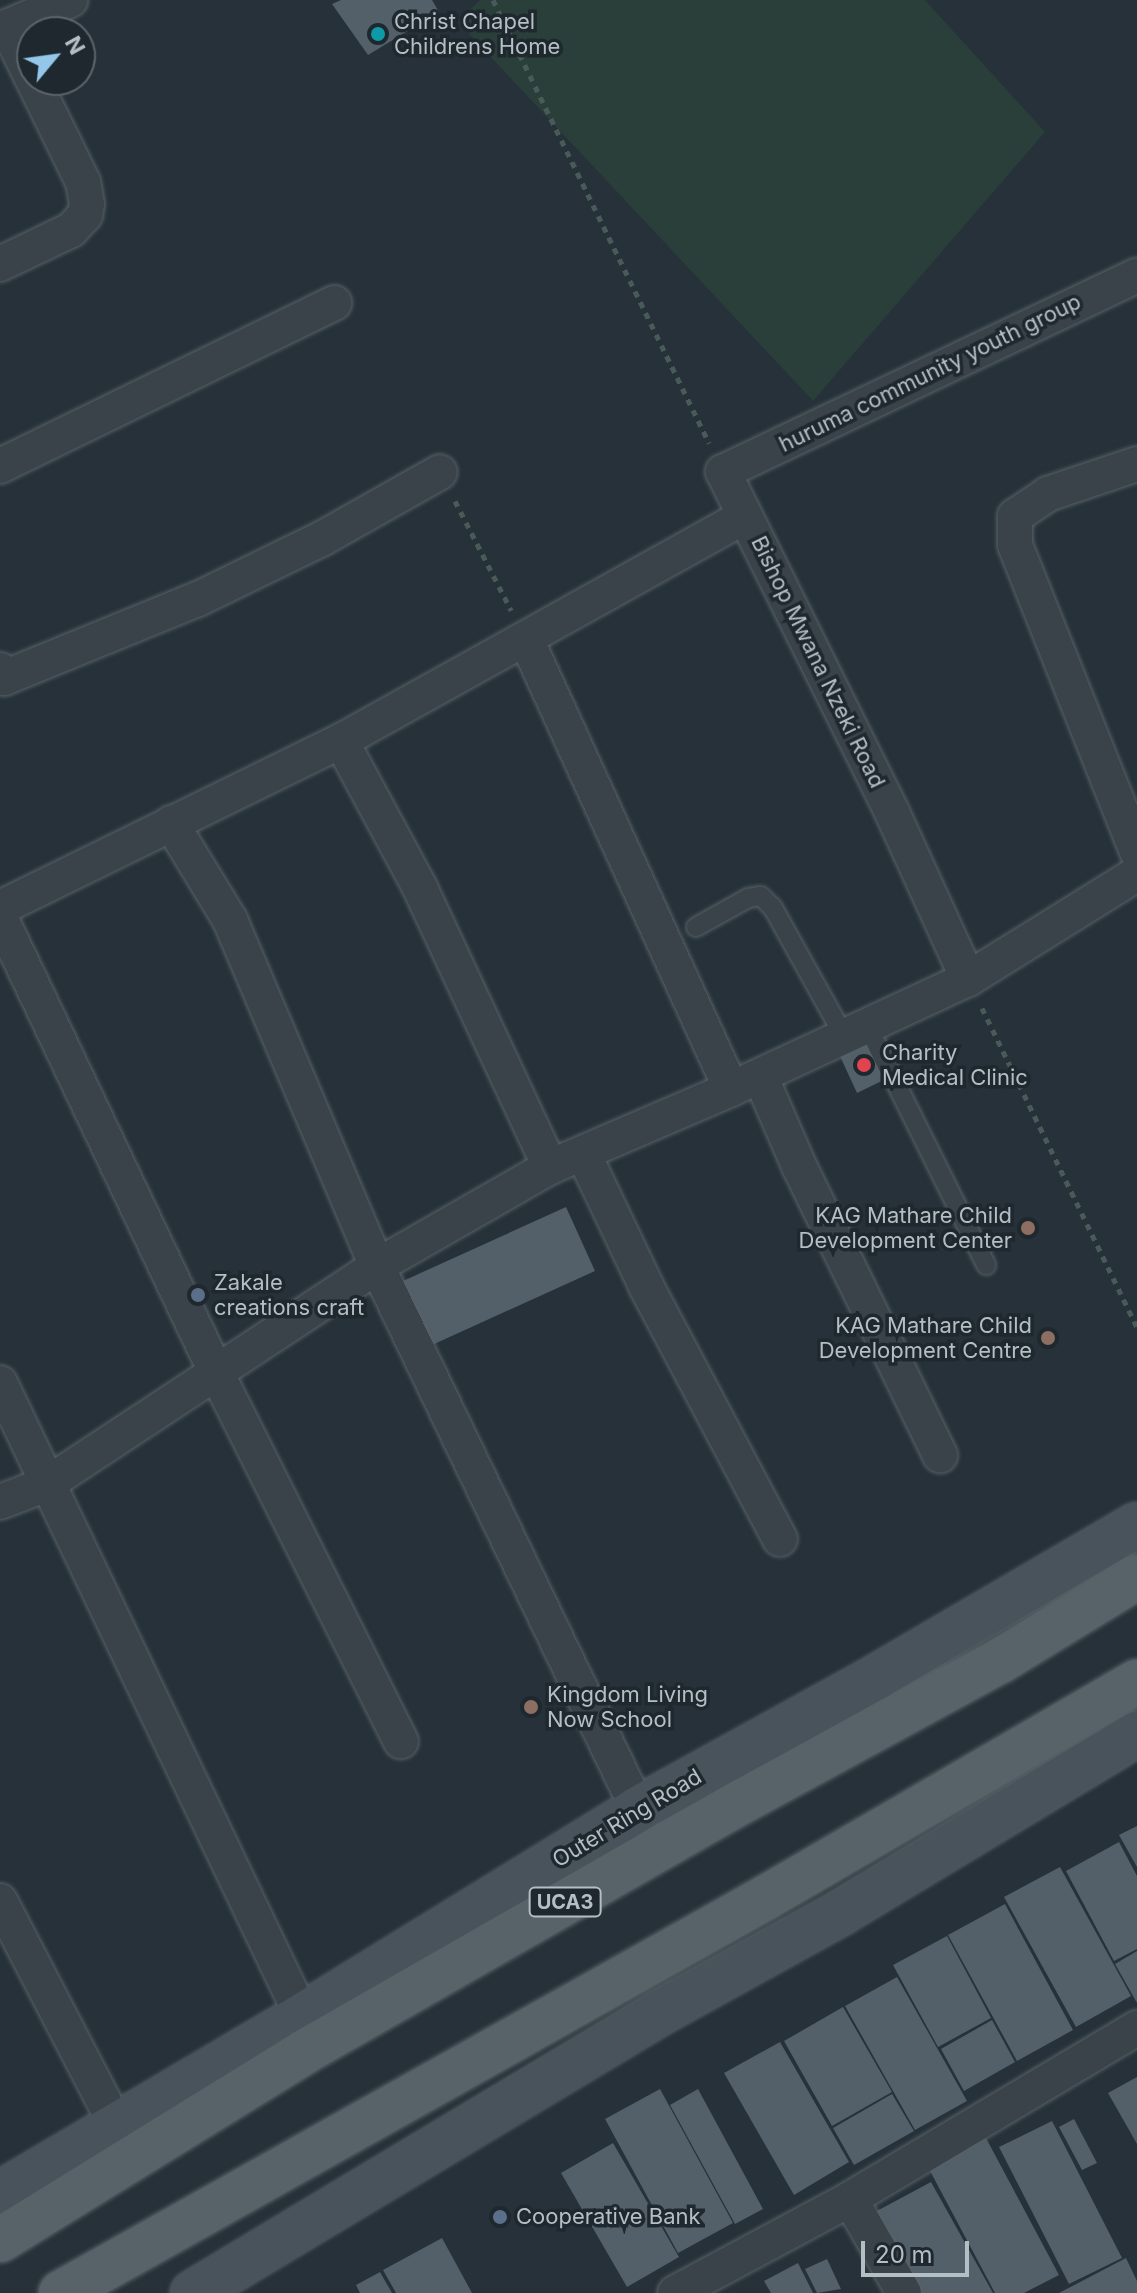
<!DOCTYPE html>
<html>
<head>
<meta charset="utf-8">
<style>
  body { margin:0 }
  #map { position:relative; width:1137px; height:2293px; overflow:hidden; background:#263139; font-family:Inter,sans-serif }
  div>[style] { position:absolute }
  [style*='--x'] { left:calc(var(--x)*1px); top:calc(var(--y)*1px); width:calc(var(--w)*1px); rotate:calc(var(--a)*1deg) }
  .green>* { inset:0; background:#2a3e3a }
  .building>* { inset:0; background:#536069 }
  .path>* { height:5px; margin-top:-2.5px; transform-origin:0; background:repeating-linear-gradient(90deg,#495b59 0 6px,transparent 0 12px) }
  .roads { filter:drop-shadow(0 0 2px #576167) drop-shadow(0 0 2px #576167) }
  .service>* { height:18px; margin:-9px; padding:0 9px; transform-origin:9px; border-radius:9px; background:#394349 }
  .minor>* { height:34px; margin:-17px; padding:0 17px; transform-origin:17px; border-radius:17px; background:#394349 }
  .secondary>* { height:44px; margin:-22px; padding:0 22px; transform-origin:22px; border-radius:22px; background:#48535c }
  .primary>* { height:44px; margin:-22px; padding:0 22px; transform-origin:22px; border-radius:22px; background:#576269 }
  .dots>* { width:22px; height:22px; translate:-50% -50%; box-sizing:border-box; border:4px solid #1e282e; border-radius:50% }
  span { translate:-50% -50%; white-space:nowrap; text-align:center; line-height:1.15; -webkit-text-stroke:7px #1e282e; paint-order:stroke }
  .shield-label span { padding:2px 6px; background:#1e282e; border:2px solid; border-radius:6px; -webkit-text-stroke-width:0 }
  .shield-label { font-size:20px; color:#b4bec5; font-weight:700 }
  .poi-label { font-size:22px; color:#b4bec5 }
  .left { translate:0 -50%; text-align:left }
  .right { translate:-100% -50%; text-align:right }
  .street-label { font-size:22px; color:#b4bec5 }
  .north { position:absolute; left:16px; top:16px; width:80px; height:80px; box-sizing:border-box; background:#1e282e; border:2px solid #5a646a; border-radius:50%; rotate:61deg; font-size:22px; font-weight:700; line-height:32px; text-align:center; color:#b4bec5 }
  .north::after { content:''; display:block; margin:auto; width:28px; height:36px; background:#94c6ea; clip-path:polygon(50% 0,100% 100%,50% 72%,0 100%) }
  .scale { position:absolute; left:861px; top:2241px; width:108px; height:36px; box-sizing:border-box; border:4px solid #b4bec5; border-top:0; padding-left:10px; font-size:24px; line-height:28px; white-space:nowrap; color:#b4bec5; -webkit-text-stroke:6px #1e282e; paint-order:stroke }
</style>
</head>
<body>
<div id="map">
  <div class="green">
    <i style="clip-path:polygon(480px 0,925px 0,1045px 132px,813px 401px,457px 21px)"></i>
  </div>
  <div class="building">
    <i style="clip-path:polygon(341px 0,432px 0,439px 12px,368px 55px,332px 4px)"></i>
    <i style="clip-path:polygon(872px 1038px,890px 1077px,857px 1093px,839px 1054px)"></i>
    <i style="clip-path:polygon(566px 1207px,595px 1271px,432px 1345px,403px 1281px)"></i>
    <i style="clip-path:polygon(1137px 1826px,1137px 1867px,1119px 1835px)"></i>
    <i style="clip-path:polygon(1119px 1842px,1137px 1876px,1137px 1949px,1114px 1961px,1066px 1871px)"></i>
    <i style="clip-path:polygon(1060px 1867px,1131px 1996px,1076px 2027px,1004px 1897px)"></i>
    <i style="clip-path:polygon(1005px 1904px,1073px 2030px,1017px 2061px,948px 1935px)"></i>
    <i style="clip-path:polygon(947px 1936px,991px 2018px,938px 2047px,893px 1965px)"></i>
    <i style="clip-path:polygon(1137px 1951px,1137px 2003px,1115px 1964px)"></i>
    <i style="clip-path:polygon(897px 1977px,967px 2101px,915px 2130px,845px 2006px)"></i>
    <i style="clip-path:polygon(843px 2007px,892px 2092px,832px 2126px,784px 2041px)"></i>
    <i style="clip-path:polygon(992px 2020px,1015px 2062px,964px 2091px,941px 2049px)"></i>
    <i style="clip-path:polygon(780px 2042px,849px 2162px,794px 2195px,724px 2073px)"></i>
    <i style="clip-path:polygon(1137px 2077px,1137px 2144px,1108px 2093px)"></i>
    <i style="clip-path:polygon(660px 2089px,733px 2223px,678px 2253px,605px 2119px)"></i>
    <i style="clip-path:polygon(698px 2089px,763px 2209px,735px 2224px,670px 2105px)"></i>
    <i style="clip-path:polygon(892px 2094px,914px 2131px,854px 2165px,833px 2128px)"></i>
    <i style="clip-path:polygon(1074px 2119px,1097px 2163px,1082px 2170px,1059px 2127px)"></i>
    <i style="clip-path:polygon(1052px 2121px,1122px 2258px,1069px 2284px,999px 2147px)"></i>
    <i style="clip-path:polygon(986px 2138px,1059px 2275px,1024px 2293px,995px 2293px,929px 2169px)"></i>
    <i style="clip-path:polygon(613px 2143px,679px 2257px,627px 2287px,561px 2173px)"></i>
    <i style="clip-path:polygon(931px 2182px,993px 2293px,918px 2293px,873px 2213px)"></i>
    <i style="clip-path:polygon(442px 2238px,472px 2293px,396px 2293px,383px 2270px)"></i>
    <i style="clip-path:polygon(1126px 2258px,1137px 2281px,1137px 2293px,1059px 2293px)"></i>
    <i style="clip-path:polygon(827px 2259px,841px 2289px,817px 2293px,805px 2269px)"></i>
    <i style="clip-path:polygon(798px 2263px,813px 2293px,771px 2293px,764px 2281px)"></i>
    <i style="clip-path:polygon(380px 2272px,392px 2293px,360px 2293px,356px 2285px)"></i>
  </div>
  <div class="path">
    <i style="--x:493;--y:0;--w:493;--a:64"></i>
    <i style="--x:455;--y:501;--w:123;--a:62.8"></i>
    <i style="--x:982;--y:1008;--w:355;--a:64.1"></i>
  </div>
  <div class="roads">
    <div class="service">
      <i style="--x:696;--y:927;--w:60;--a:-29.1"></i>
      <i style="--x:748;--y:898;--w:13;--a:-9"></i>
      <i style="--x:761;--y:896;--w:17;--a:45"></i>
      <i style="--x:773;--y:908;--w:149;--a:61"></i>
      <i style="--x:868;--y:1027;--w:266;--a:63.6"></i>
    </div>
    <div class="minor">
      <i style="--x:32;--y:78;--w:57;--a:-116.1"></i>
      <i style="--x:7;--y:27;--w:69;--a:-23.2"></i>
      <i style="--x:0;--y:264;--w:79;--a:-25.6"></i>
      <i style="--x:71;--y:230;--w:21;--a:-47"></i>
      <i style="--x:85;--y:215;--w:11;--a:-80"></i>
      <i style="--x:87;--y:204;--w:22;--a:-100"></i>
      <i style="--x:83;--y:182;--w:114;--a:-116.1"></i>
      <i style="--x:1137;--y:464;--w:94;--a:161.4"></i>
      <i style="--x:1048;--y:494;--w:40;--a:146"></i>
      <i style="--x:1015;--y:516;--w:29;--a:90"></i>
      <i style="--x:1015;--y:545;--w:330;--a:68.3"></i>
      <i style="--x:0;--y:466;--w:372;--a:-26"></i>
      <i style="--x:526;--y:639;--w:494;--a:65.5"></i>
      <i style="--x:731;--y:1089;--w:261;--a:-24.9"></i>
      <i style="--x:968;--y:979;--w:199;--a:-31.9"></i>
      <i style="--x:0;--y:670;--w:9;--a:63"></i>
      <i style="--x:4;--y:678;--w:209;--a:-22.2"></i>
      <i style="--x:198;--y:599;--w:139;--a:-26"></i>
      <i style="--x:323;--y:538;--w:134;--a:-29.4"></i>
      <i style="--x:341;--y:741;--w:167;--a:61.7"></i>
      <i style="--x:420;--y:888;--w:308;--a:65"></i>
      <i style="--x:171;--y:823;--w:114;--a:58.7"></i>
      <i style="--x:230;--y:920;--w:376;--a:67"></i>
      <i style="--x:377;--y:1266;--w:602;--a:64.33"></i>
      <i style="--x:0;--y:908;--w:380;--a:-26.1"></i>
      <i style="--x:341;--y:741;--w:462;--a:-29.1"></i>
      <i style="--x:0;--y:917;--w:504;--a:64.61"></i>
      <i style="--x:216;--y:1372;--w:413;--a:63.4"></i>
      <i style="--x:968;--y:979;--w:183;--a:-114.5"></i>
      <i style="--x:892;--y:812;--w:380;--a:-116.4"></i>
      <i style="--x:723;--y:472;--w:458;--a:-25.4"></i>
      <i style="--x:761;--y:1078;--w:96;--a:66.6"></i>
      <i style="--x:799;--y:1166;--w:322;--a:64"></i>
      <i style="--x:583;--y:1153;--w:149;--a:64.6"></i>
      <i style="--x:647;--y:1288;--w:284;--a:62.1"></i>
      <i style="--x:0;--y:1383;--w:701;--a:64.49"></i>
      <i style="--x:0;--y:1502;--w:50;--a:-21"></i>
      <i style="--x:47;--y:1484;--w:396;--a:-33.4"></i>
      <i style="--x:377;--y:1266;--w:199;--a:-29.8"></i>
      <i style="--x:550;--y:1167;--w:197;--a:-23.3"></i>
      <i style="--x:0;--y:1901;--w:254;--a:62.6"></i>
      <i style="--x:850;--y:2199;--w:108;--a:60.1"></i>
      <i style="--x:675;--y:2293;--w:199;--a:-28.2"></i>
      <i style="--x:850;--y:2199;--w:334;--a:-30.8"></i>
    </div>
    <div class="secondary">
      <i style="--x:0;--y:2194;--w:351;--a:-30.5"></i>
      <i style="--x:302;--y:2016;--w:395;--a:-31.6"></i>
      <i style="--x:638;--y:1809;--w:273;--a:-28.9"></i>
      <i style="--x:877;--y:1677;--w:301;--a:-30.3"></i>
      <i style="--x:193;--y:2293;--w:546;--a:-30.98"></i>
      <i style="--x:661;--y:2012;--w:205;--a:-28.9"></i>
      <i style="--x:840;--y:1913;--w:347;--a:-31.1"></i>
    </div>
    <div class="primary">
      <i style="--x:0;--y:2240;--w:357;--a:-31.7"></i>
      <i style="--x:304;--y:2052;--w:491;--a:-29.8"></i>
      <i style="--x:730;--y:1808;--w:307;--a:-28.6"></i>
      <i style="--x:1000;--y:1661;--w:161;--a:-31.5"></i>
      <i style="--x:61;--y:2293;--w:809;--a:-29.29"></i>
      <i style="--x:767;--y:1897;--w:428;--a:-30.2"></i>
    </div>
  </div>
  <div class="dots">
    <i style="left:378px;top:34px;background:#0f9aa8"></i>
    <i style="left:864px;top:1065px;background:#e0444e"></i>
    <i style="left:1028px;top:1228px;background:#8d6e63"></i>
    <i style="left:198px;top:1295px;background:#5c6f8a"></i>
    <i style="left:1048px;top:1338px;background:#8d6e63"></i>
    <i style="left:531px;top:1707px;background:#8d6e63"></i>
    <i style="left:500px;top:2217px;background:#5c6f8a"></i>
  </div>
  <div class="shield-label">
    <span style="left:565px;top:1902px">UCA3</span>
  </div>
  <div class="poi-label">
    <span class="left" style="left:394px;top:34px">Christ Chapel<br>Childrens Home</span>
    <span class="left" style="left:882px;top:1065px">Charity<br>Medical Clinic</span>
    <span class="right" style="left:1012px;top:1228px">KAG Mathare Child<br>Development Center</span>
    <span class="left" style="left:214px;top:1295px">Zakale<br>creations craft</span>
    <span class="right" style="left:1032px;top:1338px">KAG Mathare Child<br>Development Centre</span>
    <span class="left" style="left:547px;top:1707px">Kingdom Living<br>Now School</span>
    <span class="left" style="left:516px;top:2217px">Cooperative Bank</span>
  </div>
  <div class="street-label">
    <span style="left:930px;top:373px;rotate:-26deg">huruma community youth group</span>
    <span style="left:818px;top:662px;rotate:64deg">Bishop Mwana Nzeki Road</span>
    <span style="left:627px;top:1818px;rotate:-31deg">Outer Ring Road</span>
  </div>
  <div class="north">N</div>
  <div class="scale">20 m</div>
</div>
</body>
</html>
